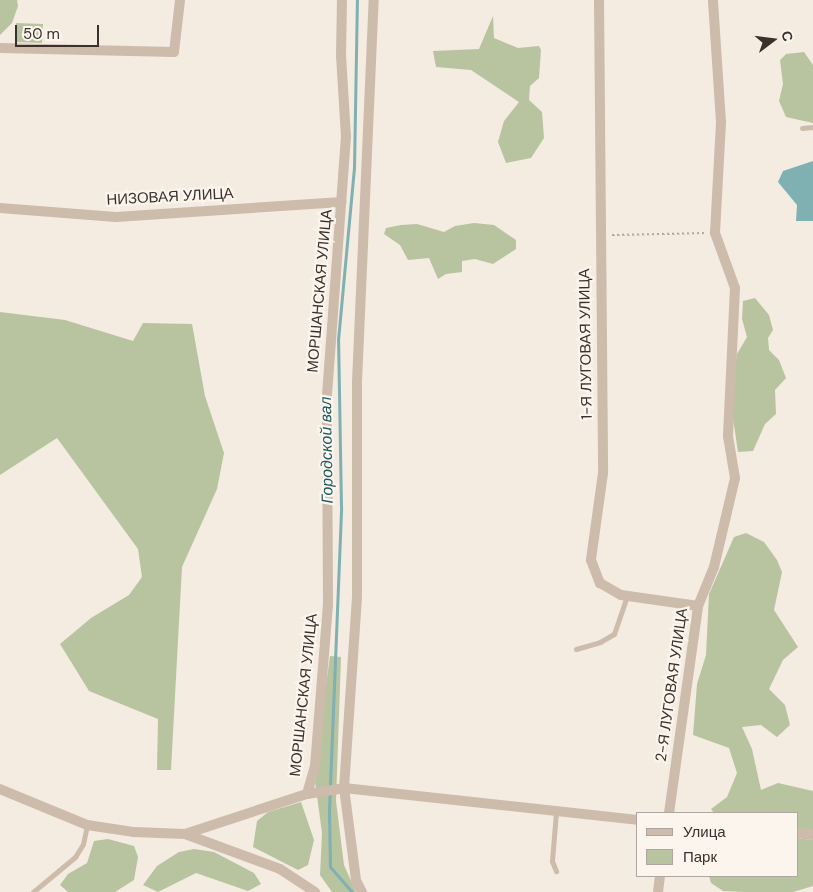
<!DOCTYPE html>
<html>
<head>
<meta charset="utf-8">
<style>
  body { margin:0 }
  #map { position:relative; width:813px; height:892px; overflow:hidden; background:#f4ebe1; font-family:"DM Sans",sans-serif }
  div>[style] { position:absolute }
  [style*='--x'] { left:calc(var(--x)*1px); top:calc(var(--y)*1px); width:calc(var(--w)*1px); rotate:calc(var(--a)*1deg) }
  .green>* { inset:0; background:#b8c4a0 }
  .water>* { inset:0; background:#7fb0b2 }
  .stream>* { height:3px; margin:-1.5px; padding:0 1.5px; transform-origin:1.5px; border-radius:1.5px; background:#7fb0b2 }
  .path>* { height:2px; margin-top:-1px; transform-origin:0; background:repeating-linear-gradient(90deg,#b9a596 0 2.5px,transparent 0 5px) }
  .lane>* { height:5px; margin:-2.5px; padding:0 2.5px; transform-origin:2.5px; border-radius:2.5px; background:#cdbbac }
  .street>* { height:10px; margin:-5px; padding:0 5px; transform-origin:5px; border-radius:5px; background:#cdbbac }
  span { translate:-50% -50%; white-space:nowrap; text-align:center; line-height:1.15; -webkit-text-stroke:4.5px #fbf5ee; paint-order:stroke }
  .street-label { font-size:15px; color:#3b302b }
  .water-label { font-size:16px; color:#1f5a5e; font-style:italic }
  .legend { position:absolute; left:636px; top:812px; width:162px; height:65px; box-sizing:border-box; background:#fbf5ee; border:1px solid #aea6a0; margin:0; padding:6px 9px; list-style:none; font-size:15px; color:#3b302b }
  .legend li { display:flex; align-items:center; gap:10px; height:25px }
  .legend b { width:25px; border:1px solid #aea6a0 }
  .north { position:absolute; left:748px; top:15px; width:50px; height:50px; -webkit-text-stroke:4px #fbf5ee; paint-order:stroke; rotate:75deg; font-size:14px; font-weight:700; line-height:20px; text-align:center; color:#3b302b }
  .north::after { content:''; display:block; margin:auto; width:18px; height:22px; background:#3b302b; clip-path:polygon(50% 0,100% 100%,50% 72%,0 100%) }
  .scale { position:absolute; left:15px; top:25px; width:84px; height:22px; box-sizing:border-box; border:2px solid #3b302b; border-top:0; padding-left:6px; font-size:15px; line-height:18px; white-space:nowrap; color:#3b302b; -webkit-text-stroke:4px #fbf5ee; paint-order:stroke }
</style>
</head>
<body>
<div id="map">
  <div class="green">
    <i style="clip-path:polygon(0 0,17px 0,18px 6px,12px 23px,0 35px)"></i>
    <i style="clip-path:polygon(493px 16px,494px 38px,518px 48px,539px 46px,541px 50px,539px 78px,530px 86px,529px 100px,542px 112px,544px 138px,531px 158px,506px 163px,498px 142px,504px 121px,519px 102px,471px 70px,436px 67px,433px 51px,479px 49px)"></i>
    <i style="clip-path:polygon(16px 23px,43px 24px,42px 43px,15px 42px)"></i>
    <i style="clip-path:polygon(804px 52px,813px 65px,813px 123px,786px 117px,779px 101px,783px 84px,780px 60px,786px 54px)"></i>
    <i style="clip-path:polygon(474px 223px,494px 225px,516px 240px,516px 249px,493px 264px,475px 259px,462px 261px,462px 272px,446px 274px,438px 279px,429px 258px,408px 260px,400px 245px,384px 234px,386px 228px,401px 225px,417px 224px,444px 232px,455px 226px)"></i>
    <i style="clip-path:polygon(755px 298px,769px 315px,773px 330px,768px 338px,769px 350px,779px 360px,786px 378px,775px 390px,776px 414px,765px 424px,753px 451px,738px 452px,730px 398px,737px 354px,747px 337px,742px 319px,743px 301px)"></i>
    <i style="clip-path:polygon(0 312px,65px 320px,133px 341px,143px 323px,192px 324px,205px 396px,224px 453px,217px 489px,182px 567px,171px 770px,157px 770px,158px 719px,89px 691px,60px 644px,91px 618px,129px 595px,142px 577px,138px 549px,57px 438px,0 475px)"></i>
    <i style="clip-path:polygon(746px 533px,764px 542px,777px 560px,782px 572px,774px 610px,798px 647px,783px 660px,769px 689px,785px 705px,790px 725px,777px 737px,761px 725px,742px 727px,752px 749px,761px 790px,778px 783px,813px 791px,813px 830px,797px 829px,797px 813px,714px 813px,711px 809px,727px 797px,737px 773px,729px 748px,693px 735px,697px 684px,706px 655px,709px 594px,734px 537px)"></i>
    <i style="clip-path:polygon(330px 656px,341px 657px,336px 801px,344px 865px,356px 892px,332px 892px,320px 875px,322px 833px,314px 774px)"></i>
    <i style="clip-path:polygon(301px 802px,314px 840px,308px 865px,298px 870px,253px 847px,257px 821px,268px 812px)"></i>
    <i style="clip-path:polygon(797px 838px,813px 840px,813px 886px,793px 892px,744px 892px,723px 891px,711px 883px,709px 876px,797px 876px)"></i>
    <i style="clip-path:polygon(108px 839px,134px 846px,138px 857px,134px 880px,115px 892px,68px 892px,60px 885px,68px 874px,87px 863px,94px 841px)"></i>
    <i style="clip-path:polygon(194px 849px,214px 852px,254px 873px,261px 884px,248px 891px,196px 873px,158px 892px,143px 885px,157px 866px,179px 852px)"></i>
  </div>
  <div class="water">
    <i style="clip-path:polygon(813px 161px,813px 221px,796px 221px,797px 205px,778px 182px,783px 171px)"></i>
  </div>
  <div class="stream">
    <i style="--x:352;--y:892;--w:33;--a:-131"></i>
    <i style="--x:330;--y:867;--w:57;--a:-91"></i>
    <i style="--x:329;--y:810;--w:303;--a:-87.7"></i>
    <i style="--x:341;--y:507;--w:167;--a:-91"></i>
    <i style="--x:338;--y:340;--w:173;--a:-84.7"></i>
    <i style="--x:354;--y:168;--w:168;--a:-89"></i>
  </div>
  <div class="path">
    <i style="--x:612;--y:235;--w:93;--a:-1.2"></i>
  </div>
  <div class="lane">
    <i style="--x:802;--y:128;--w:11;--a:-5"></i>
    <i style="--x:576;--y:649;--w:25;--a:-16"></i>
    <i style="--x:600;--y:642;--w:16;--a:-30"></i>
    <i style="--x:614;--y:634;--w:40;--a:-71.1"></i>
    <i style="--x:556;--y:812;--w:49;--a:94.7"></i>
    <i style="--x:552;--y:861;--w:11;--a:68"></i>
    <i style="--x:33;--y:892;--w:55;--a:-39.8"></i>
    <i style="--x:75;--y:857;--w:15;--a:-58"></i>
    <i style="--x:83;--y:844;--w:19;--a:-78"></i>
  </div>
  <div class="street">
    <i style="--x:599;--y:0;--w:473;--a:89.5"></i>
    <i style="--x:603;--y:473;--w:88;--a:97.9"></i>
    <i style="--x:591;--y:560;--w:25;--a:69"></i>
    <i style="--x:600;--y:583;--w:24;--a:30"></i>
    <i style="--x:621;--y:595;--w:78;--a:8.1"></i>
    <i style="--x:0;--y:48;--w:174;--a:1.3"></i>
    <i style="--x:174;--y:52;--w:52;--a:-83.4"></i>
    <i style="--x:0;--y:208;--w:116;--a:4.4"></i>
    <i style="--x:116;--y:217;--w:226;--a:-3.8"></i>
    <i style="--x:0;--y:789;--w:94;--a:22.5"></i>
    <i style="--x:87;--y:825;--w:48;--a:8.5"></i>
    <i style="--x:134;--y:832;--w:51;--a:2.2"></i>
    <i style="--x:185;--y:834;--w:101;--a:20.2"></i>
    <i style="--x:280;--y:869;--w:42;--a:33.3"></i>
    <i style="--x:307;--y:794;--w:29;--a:-74"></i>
    <i style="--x:315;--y:766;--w:162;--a:-85.4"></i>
    <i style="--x:328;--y:605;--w:210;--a:-90.3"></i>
    <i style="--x:327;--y:395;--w:259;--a:-85.8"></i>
    <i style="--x:346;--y:137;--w:81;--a:-93.5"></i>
    <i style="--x:341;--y:56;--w:56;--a:-89"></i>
    <i style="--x:669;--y:813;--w:209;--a:-82"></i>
    <i style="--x:698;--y:606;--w:42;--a:-67.7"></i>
    <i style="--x:714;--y:567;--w:91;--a:-76.7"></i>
    <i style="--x:735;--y:478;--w:43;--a:-99.5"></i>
    <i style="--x:728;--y:436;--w:148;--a:-87.3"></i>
    <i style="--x:735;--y:288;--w:59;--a:-110"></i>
    <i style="--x:715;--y:233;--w:111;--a:-86.9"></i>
    <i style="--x:721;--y:122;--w:122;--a:-93.8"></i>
    <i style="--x:797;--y:833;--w:16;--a:7"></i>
    <i style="--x:185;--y:834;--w:128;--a:-18.2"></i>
    <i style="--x:307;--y:794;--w:37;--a:-9"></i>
    <i style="--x:344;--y:788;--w:295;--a:6.2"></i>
    <i style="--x:362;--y:892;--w:13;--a:-117"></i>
    <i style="--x:356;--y:880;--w:93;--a:-97.4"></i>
    <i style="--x:344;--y:788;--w:192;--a:-86.1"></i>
    <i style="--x:357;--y:596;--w:214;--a:-90"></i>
    <i style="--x:357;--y:382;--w:382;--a:-87.5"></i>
    <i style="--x:658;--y:892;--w:16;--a:-83"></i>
  </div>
  <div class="street-label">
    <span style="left:170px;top:197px;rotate:-3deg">НИЗОВАЯ УЛИЦА</span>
    <span style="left:320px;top:291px;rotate:-85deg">МОРШАНСКАЯ УЛИЦА</span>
    <span style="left:586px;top:344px;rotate:-91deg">1-Я ЛУГОВАЯ УЛИЦА</span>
    <span style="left:672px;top:685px;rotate:-82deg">2-Я ЛУГОВАЯ УЛИЦА</span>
    <span style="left:304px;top:695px;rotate:-84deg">МОРШАНСКАЯ УЛИЦА</span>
  </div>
  <div class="water-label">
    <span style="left:327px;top:450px;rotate:-91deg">Городской вал</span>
  </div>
  <ul class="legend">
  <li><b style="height:6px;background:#cdbbac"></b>Улица</li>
  <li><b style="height:14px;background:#b8c4a0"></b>Парк</li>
  </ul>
  <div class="north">С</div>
  <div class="scale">50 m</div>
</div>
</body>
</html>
